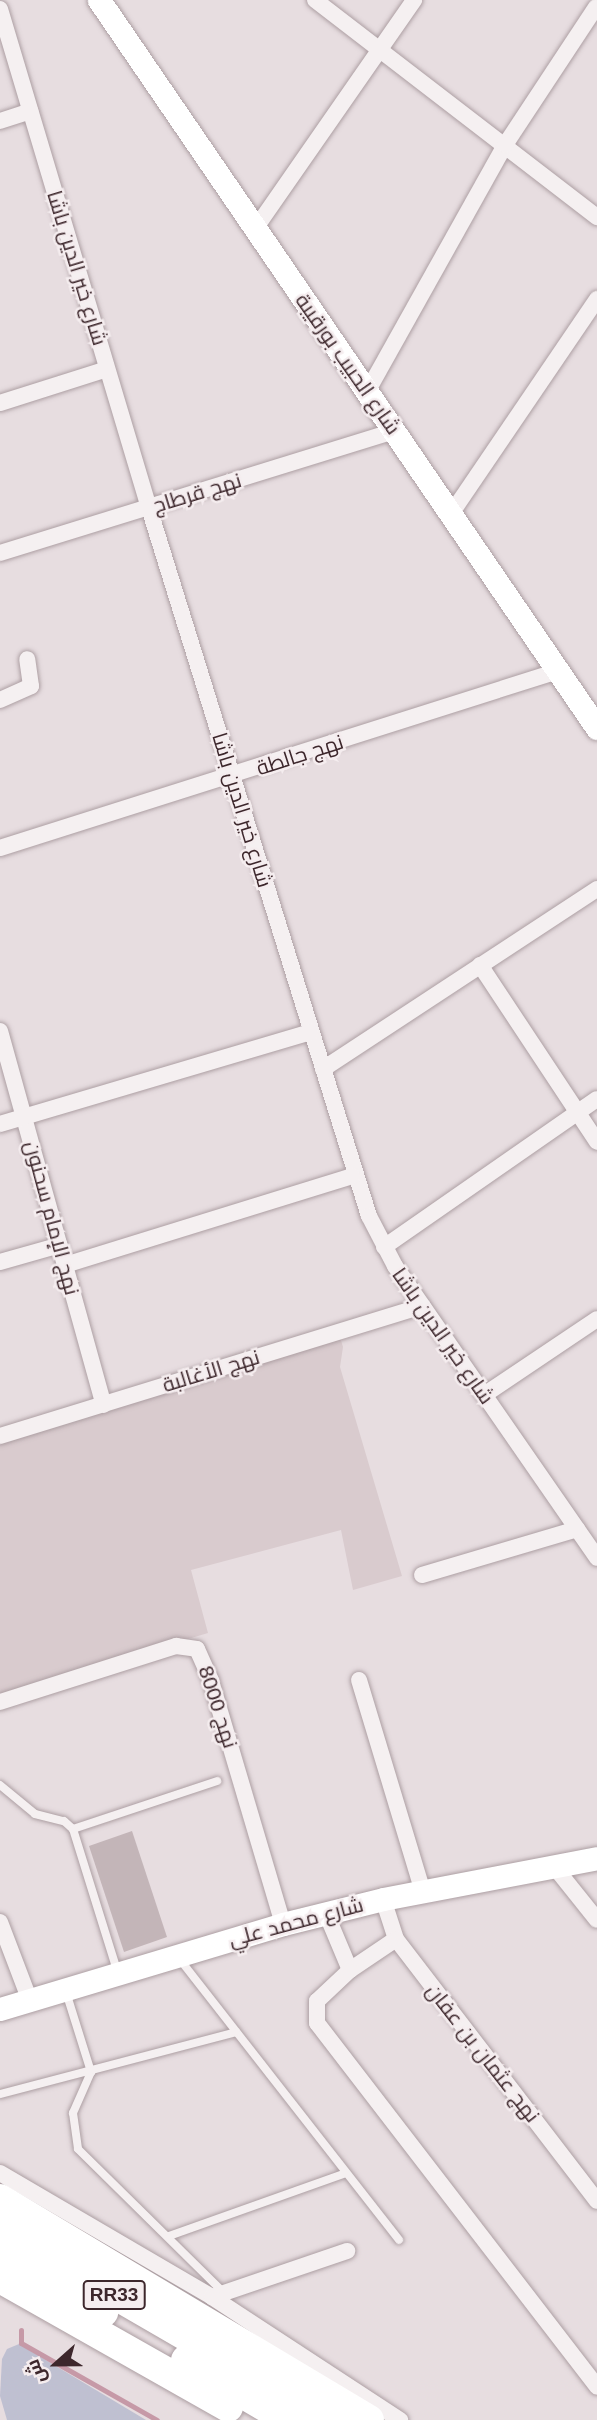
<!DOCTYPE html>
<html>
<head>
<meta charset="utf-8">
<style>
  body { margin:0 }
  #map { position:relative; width:597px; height:2420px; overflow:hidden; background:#e7dde0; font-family:Arial,Cairo,sans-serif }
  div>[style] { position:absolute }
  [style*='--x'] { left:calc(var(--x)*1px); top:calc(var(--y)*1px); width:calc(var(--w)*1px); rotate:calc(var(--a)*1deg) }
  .built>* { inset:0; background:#d9cbce }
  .green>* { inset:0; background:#bfc0d1 }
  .stream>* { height:5px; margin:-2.5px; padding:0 2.5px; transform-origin:2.5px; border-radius:2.5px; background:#c699a7 }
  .building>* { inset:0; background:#c3b5b8 }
  .roads { filter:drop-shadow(0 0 2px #ad9fa3) drop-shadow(0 0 2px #ad9fa3) }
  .lane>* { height:8px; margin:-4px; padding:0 4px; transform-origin:4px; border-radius:4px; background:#f5f0f1 }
  .street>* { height:16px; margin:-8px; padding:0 8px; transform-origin:8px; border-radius:8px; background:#f5f0f1 }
  .secondary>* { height:23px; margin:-11.5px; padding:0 11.5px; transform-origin:11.5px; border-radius:11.5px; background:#fff }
  .highway>* { height:30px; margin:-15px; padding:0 15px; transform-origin:15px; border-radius:15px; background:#fff }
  span { translate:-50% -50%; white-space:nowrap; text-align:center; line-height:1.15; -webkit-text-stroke:5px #f5edef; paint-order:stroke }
  .shield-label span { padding:2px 5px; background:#f5edef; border:2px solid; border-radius:5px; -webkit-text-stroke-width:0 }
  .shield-label { font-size:19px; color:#3d272c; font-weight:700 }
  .street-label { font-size:21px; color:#3d272c }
  .north { position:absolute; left:21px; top:2329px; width:70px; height:70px; -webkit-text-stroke:5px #f5edef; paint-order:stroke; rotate:249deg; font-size:19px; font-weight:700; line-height:28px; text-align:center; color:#3d272c }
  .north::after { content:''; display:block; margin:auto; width:24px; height:32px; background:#3d272c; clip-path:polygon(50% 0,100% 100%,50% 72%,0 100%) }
</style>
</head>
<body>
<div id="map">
  <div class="built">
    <i style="clip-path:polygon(338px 1331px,343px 1347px,340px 1367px,402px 1576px,353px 1590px,341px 1530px,191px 1570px,208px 1633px,0 1695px,0 1440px)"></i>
  </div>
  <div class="green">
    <i style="clip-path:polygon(19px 2344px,146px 2420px,7px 2420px,0 2396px,2px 2359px,7px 2349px)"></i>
  </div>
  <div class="stream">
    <i style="--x:21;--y:2330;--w:13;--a:90"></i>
    <i style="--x:21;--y:2343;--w:156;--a:29.5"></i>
  </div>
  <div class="building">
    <i style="clip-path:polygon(132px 1831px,167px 1937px,124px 1952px,89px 1846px)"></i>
  </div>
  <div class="roads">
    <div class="lane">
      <i style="--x:0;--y:1785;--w:45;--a:39.6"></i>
      <i style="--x:35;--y:1814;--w:30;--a:14"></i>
      <i style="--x:64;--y:1821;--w:12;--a:42"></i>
      <i style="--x:73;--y:1829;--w:148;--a:72.7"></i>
      <i style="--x:73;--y:1829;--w:152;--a:-18.4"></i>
      <i style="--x:178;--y:1957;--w:359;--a:52"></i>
      <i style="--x:66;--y:1992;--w:84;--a:72.6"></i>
      <i style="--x:91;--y:2072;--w:45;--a:113.7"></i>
      <i style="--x:73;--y:2113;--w:36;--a:82"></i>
      <i style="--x:78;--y:2149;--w:205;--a:44.6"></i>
      <i style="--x:0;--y:2094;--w:244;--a:-14.7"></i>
      <i style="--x:169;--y:2236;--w:188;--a:-19.6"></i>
    </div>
    <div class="street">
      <i style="--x:315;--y:0;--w:356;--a:37.6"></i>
      <i style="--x:0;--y:9;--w:521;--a:73.37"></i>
      <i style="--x:149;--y:508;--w:741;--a:72.74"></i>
      <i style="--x:369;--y:1216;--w:56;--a:62.5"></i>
      <i style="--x:395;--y:1266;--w:355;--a:55.3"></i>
      <i style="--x:0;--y:121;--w:32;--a:-18"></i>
      <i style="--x:255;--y:229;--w:279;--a:-55.2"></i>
      <i style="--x:367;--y:392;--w:283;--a:-60.8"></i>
      <i style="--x:505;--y:145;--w:165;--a:-56.6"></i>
      <i style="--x:0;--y:403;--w:112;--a:-17.6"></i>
      <i style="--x:451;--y:514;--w:260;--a:-55.8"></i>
      <i style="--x:0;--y:553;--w:412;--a:-17.2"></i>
      <i style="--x:0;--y:700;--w:34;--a:-24"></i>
      <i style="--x:31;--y:686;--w:27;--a:-98"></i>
      <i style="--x:0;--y:848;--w:585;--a:-17.6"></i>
      <i style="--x:480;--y:965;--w:212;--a:56.5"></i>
      <i style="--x:0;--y:1031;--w:388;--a:74.5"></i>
      <i style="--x:323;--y:1069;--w:328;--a:-33.3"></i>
      <i style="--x:0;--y:1124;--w:324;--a:-16.5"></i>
      <i style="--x:384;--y:1247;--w:259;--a:-34.8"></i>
      <i style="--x:0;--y:1262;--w:62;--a:-15.8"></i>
      <i style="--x:65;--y:1265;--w:301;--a:-17.2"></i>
      <i style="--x:484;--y:1395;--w:136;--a:-33.9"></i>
      <i style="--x:0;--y:1436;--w:442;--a:-17.1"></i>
      <i style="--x:422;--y:1575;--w:162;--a:-16.5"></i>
      <i style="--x:359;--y:1680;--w:221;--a:73.2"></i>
      <i style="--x:0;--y:1702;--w:185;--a:-17.7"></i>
      <i style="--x:176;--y:1646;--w:21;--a:8"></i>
      <i style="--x:197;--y:1649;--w:35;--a:66"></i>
      <i style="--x:211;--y:1681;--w:253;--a:73.5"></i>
      <i style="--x:553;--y:1865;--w:70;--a:51.3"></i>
      <i style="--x:383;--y:1899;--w:42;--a:72"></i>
      <i style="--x:396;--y:1939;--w:330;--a:52.5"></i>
      <i style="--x:326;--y:1913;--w:62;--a:67.2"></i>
      <i style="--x:0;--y:1922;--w:85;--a:69.2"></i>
      <i style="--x:396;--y:1939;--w:55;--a:146"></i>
      <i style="--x:350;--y:1970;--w:45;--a:136.8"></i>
      <i style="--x:317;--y:2001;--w:22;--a:90"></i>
      <i style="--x:317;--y:2023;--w:459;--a:52.4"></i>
      <i style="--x:0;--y:2173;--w:246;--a:30.3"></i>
      <i style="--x:212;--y:2297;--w:225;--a:33.2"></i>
      <i style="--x:212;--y:2297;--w:143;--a:-18.8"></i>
    </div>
    <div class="secondary">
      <i style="--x:99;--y:0;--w:882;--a:55.63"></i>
      <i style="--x:0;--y:2009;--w:295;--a:-16.7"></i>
      <i style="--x:283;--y:1924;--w:103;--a:-14"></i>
      <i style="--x:383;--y:1899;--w:218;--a:-10.8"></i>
    </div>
    <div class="highway">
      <i style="--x:0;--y:2199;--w:430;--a:30.9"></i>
      <i style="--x:0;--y:2228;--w:383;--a:30.1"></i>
      <i style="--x:0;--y:2253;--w:119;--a:29.8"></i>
      <i style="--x:0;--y:2278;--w:262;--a:29.5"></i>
      <i style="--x:186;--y:2360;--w:118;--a:30.5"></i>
    </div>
  </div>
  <div class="shield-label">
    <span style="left:114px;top:2295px">RR33</span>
  </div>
  <div class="street-label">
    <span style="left:77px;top:268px;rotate:73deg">شارع خير الدين باشا</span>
    <span style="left:348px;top:364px;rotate:55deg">شارع الحبيب بورقيبة</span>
    <span style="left:197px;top:493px;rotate:-17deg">نهج قرطاج</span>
    <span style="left:300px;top:755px;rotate:-18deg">نهج جالطة</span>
    <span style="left:242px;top:810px;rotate:73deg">شارع خير الدين باشا</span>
    <span style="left:52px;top:1218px;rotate:75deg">نهج الإمام سحنون</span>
    <span style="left:443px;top:1336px;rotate:55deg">شارع خير الدين باشا</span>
    <span style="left:211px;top:1371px;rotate:-17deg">نهج الأغالبة</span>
    <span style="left:218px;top:1707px;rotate:72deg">نهج 8000</span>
    <span style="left:296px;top:1922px;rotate:-15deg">شارع محمد علي</span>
    <span style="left:483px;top:2053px;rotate:52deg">نهج عثمان بن عفان</span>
  </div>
  <div class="north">ش</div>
</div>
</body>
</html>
